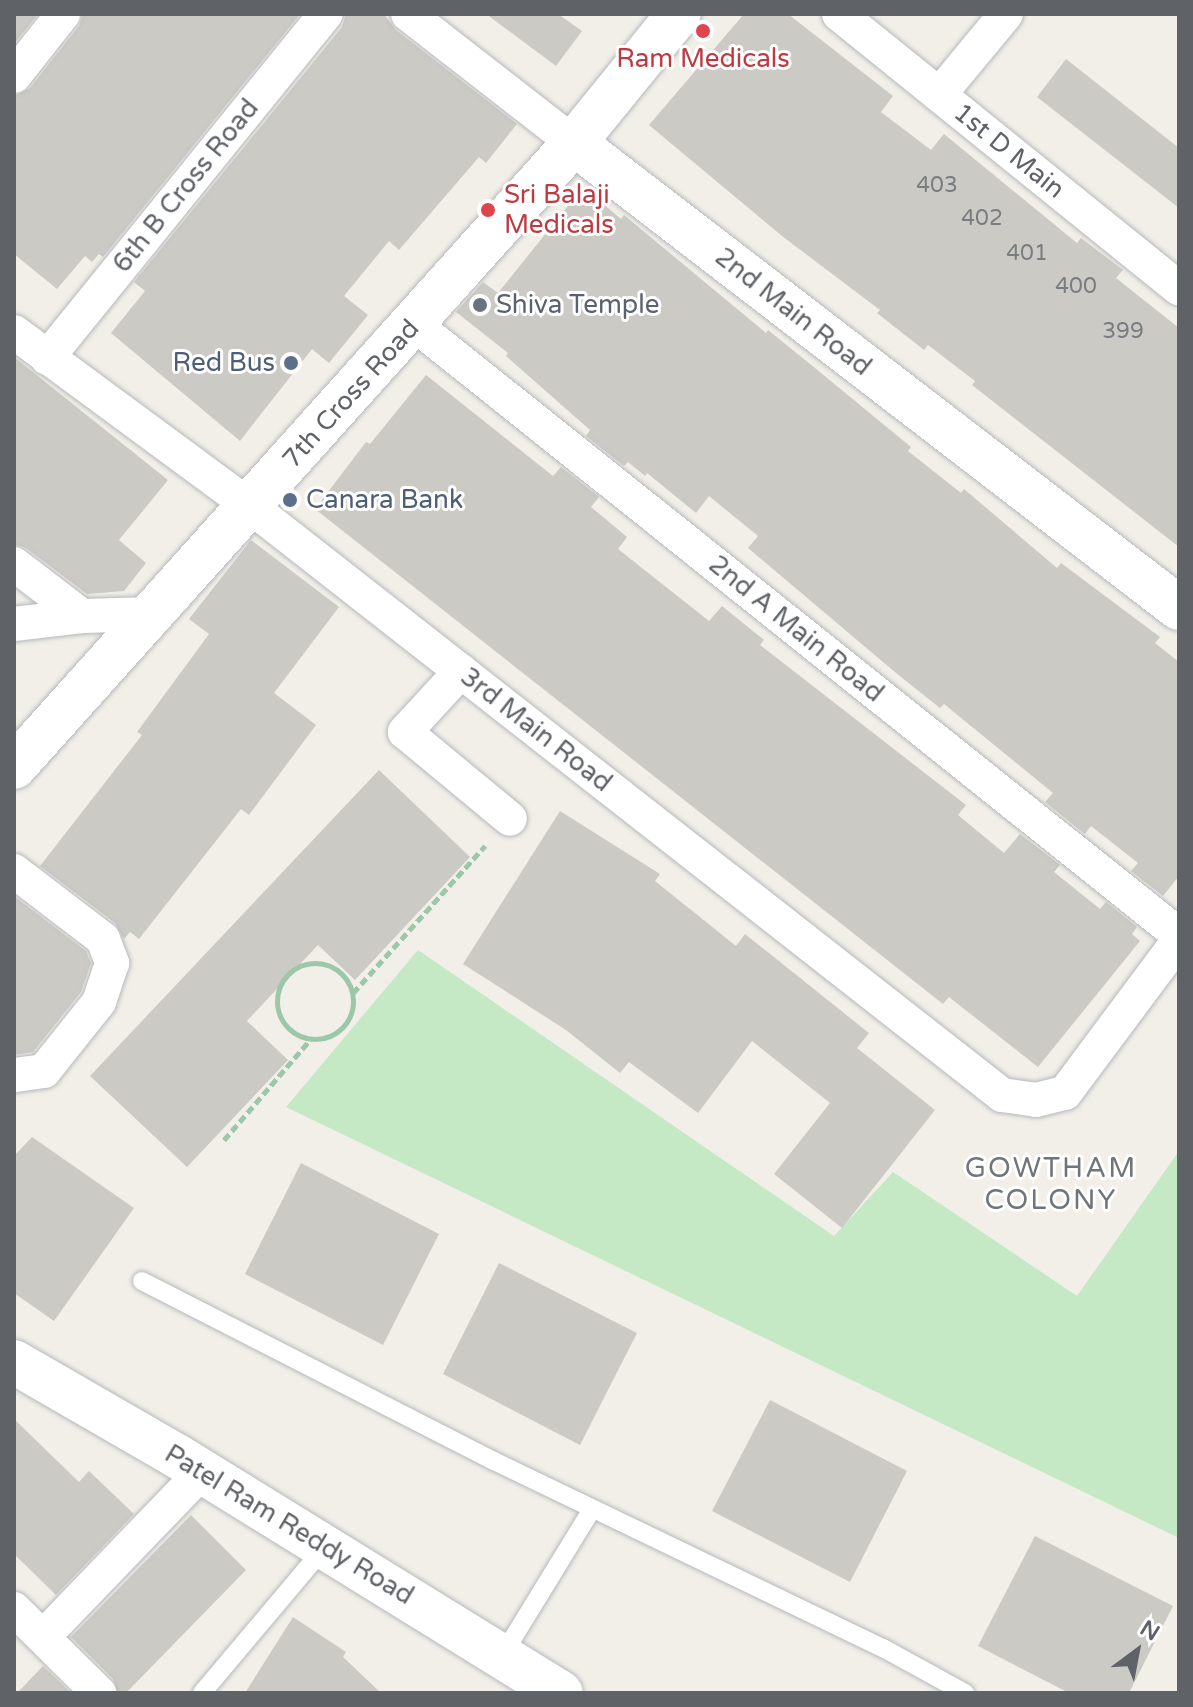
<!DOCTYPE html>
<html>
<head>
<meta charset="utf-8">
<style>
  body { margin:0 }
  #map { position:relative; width:1193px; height:1707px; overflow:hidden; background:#f1efe8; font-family:"Varela Round",sans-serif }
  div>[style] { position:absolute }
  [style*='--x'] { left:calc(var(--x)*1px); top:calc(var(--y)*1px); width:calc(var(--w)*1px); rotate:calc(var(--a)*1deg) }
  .green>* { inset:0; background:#c5e8c5 }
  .building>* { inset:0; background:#cccac5 }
  .path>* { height:5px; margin-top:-2.5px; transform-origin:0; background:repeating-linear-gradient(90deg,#9cc7a9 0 8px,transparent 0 12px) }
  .path>.ring { margin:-2.5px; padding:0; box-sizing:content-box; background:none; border:5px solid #9cc7a9; border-radius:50% }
  .roads { filter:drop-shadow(0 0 2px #b5b8bc) drop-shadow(0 0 2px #b5b8bc) }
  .service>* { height:18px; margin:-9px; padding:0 9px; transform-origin:9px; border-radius:9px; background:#fff }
  .minor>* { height:34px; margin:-17px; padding:0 17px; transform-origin:17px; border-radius:17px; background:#fff }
  .tertiary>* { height:44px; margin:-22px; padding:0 22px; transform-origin:22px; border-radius:22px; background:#fff }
  .dots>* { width:22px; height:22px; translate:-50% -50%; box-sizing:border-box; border:4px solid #fff; border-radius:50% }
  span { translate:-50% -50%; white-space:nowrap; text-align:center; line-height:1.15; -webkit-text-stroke:6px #fff; paint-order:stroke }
  .number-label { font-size:22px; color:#7a7d7f }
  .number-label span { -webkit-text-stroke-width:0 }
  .health-label { font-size:26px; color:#be3a42 }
  .left { translate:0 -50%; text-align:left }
  .street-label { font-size:26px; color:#5f6368 }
  .worship-label { font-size:26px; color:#5b616d }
  .service-label { font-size:26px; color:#4e5e75 }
  .right { translate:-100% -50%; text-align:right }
  .neighbourhood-label { font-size:28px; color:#70757a; letter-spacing:2px }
  .frame { position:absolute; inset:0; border:16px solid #5f6368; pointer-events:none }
  .north { position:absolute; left:1097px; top:1611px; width:80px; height:80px; -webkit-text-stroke:6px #fff; paint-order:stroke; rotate:32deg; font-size:22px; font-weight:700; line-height:32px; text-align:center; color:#5f6368 }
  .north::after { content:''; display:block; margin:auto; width:28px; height:36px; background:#5f6368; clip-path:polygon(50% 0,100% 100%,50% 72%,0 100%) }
</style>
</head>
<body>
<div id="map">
  <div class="green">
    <i style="clip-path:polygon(418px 950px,834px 1236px,893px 1172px,1077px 1296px,1179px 1151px,1179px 1538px,286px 1107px)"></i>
  </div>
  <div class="building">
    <i style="clip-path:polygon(14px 14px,38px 14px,14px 44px)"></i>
    <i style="clip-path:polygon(83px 14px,300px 14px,103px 257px,99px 254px,92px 262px,85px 256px,57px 289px,14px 254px,14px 96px,30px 88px,79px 26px)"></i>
    <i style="clip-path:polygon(346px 14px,384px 14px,396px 30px,517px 124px,486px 163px,479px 157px,399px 250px,389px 241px,344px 296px,368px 315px,329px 363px,312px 349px,240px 441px,111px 333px,145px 291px,134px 282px,342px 27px)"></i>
    <i style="clip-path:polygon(486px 14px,558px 14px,582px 31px,556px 66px)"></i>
    <i style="clip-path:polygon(744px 14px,788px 14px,893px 96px,881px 112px,931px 150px,944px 134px,1077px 243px,1081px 238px,1123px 270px,1116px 278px,1179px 328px,1179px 547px,972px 385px,975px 381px,928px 345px,924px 350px,877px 313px,880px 310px,782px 236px,649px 125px)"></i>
    <i style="clip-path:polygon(1066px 59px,1179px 148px,1179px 208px,1037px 97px)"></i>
    <i style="clip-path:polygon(583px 187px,621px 219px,624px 215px,766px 333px,768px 330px,815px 368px,911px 447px,908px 451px,961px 493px,964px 489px,1057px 568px,1061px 563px,1160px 637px,1155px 643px,1179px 662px,1179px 876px,1163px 896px,1131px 871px,1138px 863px,1091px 826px,1085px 834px,1045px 802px,1053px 793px,944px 704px,940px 708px,896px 673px,748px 548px,758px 536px,709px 496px,696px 513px,647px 473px,645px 476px,628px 462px,624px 466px,586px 436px,590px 430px,506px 356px,508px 353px,456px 312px,483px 282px,498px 293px)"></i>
    <i style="clip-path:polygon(14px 357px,168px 480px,119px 540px,146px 563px,124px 591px,87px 594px,26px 548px,14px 544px)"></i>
    <i style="clip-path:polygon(426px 375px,553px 476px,561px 467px,599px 497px,591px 507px,627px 537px,618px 549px,709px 621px,722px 606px,764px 640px,760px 645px,966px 805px,958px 815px,1004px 853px,1020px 834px,1060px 865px,1054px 872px,1100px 909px,1106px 902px,1137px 927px,1132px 934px,1140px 941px,1038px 1067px,949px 997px,943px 1004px,315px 509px,366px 442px,370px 444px)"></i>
    <i style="clip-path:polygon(251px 540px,339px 607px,274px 693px,316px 725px,249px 815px,241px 809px,139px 939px,130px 932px,124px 939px,115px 923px,40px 866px,142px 735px,137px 732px,209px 634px,189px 619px)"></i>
    <i style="clip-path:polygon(379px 770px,470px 857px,355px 980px,318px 945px,247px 1021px,288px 1060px,187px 1167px,90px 1076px)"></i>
    <i style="clip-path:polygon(560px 811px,660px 874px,655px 881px,736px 946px,745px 934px,869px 1033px,857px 1048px,935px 1110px,842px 1228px,774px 1174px,830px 1103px,752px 1041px,698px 1113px,629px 1062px,620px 1073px,566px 1030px,463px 964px)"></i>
    <i style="clip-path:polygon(15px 897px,86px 951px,91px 963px,81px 992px,33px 1052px,14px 1055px)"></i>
    <i style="clip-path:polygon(32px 1137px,134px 1208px,54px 1321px,14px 1293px,14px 1156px)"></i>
    <i style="clip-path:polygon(301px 1163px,439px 1234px,383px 1345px,245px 1274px)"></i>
    <i style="clip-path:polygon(499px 1263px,637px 1333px,580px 1445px,443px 1374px)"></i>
    <i style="clip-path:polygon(770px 1400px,907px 1471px,850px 1582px,712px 1511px)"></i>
    <i style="clip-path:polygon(14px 1419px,79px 1482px,89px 1471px,134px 1514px,56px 1595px,14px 1554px)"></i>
    <i style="clip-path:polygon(191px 1515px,246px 1570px,126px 1693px,118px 1693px,113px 1679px,71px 1637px)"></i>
    <i style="clip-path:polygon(1035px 1536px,1173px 1606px,1129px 1693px,1069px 1693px,978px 1646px)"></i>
    <i style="clip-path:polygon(293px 1617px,346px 1652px,343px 1657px,381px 1693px,245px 1693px)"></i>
    <i style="clip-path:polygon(43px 1666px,71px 1693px,17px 1693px)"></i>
  </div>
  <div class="path">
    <i class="ring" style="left:277px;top:963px;width:71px;height:71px"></i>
    <i style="--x:353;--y:993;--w:198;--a:-48.1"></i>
    <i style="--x:224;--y:1140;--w:133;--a:-49.3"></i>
  </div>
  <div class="roads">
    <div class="service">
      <i style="--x:142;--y:1281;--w:395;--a:27.1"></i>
      <i style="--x:494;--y:1461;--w:432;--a:25.7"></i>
      <i style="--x:883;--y:1648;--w:94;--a:28.8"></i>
      <i style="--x:502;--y:1656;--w:172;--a:-58.5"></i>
      <i style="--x:202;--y:1693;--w:191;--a:-49.9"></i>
    </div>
    <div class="minor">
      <i style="--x:408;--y:14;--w:210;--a:37.9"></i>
      <i style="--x:839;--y:14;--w:437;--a:38.9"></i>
      <i style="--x:14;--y:76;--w:79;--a:-51.7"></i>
      <i style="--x:939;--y:95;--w:105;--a:-50.4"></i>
      <i style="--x:414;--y:324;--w:979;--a:38.61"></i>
      <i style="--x:14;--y:332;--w:295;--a:36.4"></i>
      <i style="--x:251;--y:507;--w:954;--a:38.06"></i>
      <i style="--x:1002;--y:1095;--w:34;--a:8"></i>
      <i style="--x:1036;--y:1100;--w:30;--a:-14"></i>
      <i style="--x:1065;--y:1093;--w:191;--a:-53.3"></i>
      <i style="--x:47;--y:358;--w:443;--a:-51"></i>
      <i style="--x:14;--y:564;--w:86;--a:37.4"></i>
      <i style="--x:14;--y:624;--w:68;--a:-6.7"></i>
      <i style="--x:82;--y:616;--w:72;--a:-1.6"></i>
      <i style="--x:461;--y:671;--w:83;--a:132.6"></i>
      <i style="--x:405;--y:732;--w:136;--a:39.6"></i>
      <i style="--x:14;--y:871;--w:112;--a:37.4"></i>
      <i style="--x:103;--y:939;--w:26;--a:69"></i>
      <i style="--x:112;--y:963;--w:41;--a:108.4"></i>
      <i style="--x:99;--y:1002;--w:88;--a:128.6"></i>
      <i style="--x:44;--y:1071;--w:30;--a:172"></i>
      <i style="--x:14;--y:1609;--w:120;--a:44.7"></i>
      <i style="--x:43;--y:1637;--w:228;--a:-46.1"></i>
    </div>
    <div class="tertiary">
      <i style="--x:574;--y:143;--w:763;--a:37.55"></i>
      <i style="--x:14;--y:767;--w:838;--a:-48.09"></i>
      <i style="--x:574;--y:143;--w:166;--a:-50.9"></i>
      <i style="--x:14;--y:1362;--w:188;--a:30"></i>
      <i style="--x:177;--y:1456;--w:451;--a:31.7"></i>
    </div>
  </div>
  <div class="dots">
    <i style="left:703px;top:31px;background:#e0444e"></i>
    <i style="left:488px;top:210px;background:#e0444e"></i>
    <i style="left:480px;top:305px;background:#6b7280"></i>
    <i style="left:291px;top:363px;background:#5c6f8a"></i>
    <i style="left:290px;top:500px;background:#5c6f8a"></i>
  </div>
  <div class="number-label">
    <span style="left:937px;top:186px">403</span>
    <span style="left:982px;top:219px">402</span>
    <span style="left:1027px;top:254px">401</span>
    <span style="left:1076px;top:287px">400</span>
    <span style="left:1123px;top:332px">399</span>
  </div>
  <div class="health-label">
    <span style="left:703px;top:59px">Ram Medicals</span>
    <span class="left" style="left:504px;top:210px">Sri Balaji<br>Medicals</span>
  </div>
  <div class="street-label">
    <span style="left:1009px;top:151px;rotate:39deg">1st D Main</span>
    <span style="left:186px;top:186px;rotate:-51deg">6th B Cross Road</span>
    <span style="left:793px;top:312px;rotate:38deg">2nd Main Road</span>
    <span style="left:351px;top:394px;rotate:-48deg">7th Cross Road</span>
    <span style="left:796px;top:629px;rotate:39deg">2nd A Main Road</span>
    <span style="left:536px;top:730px;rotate:38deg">3rd Main Road</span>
    <span style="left:289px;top:1525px;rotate:31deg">Patel Ram Reddy Road</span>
  </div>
  <div class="worship-label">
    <span class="left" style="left:496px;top:305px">Shiva Temple</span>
  </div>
  <div class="service-label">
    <span class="right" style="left:275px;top:363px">Red Bus</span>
    <span class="left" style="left:306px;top:500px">Canara Bank</span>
  </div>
  <div class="neighbourhood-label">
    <span style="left:1051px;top:1184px">GOWTHAM<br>COLONY</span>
  </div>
  <div class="frame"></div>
  <div class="north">N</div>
</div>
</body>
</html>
